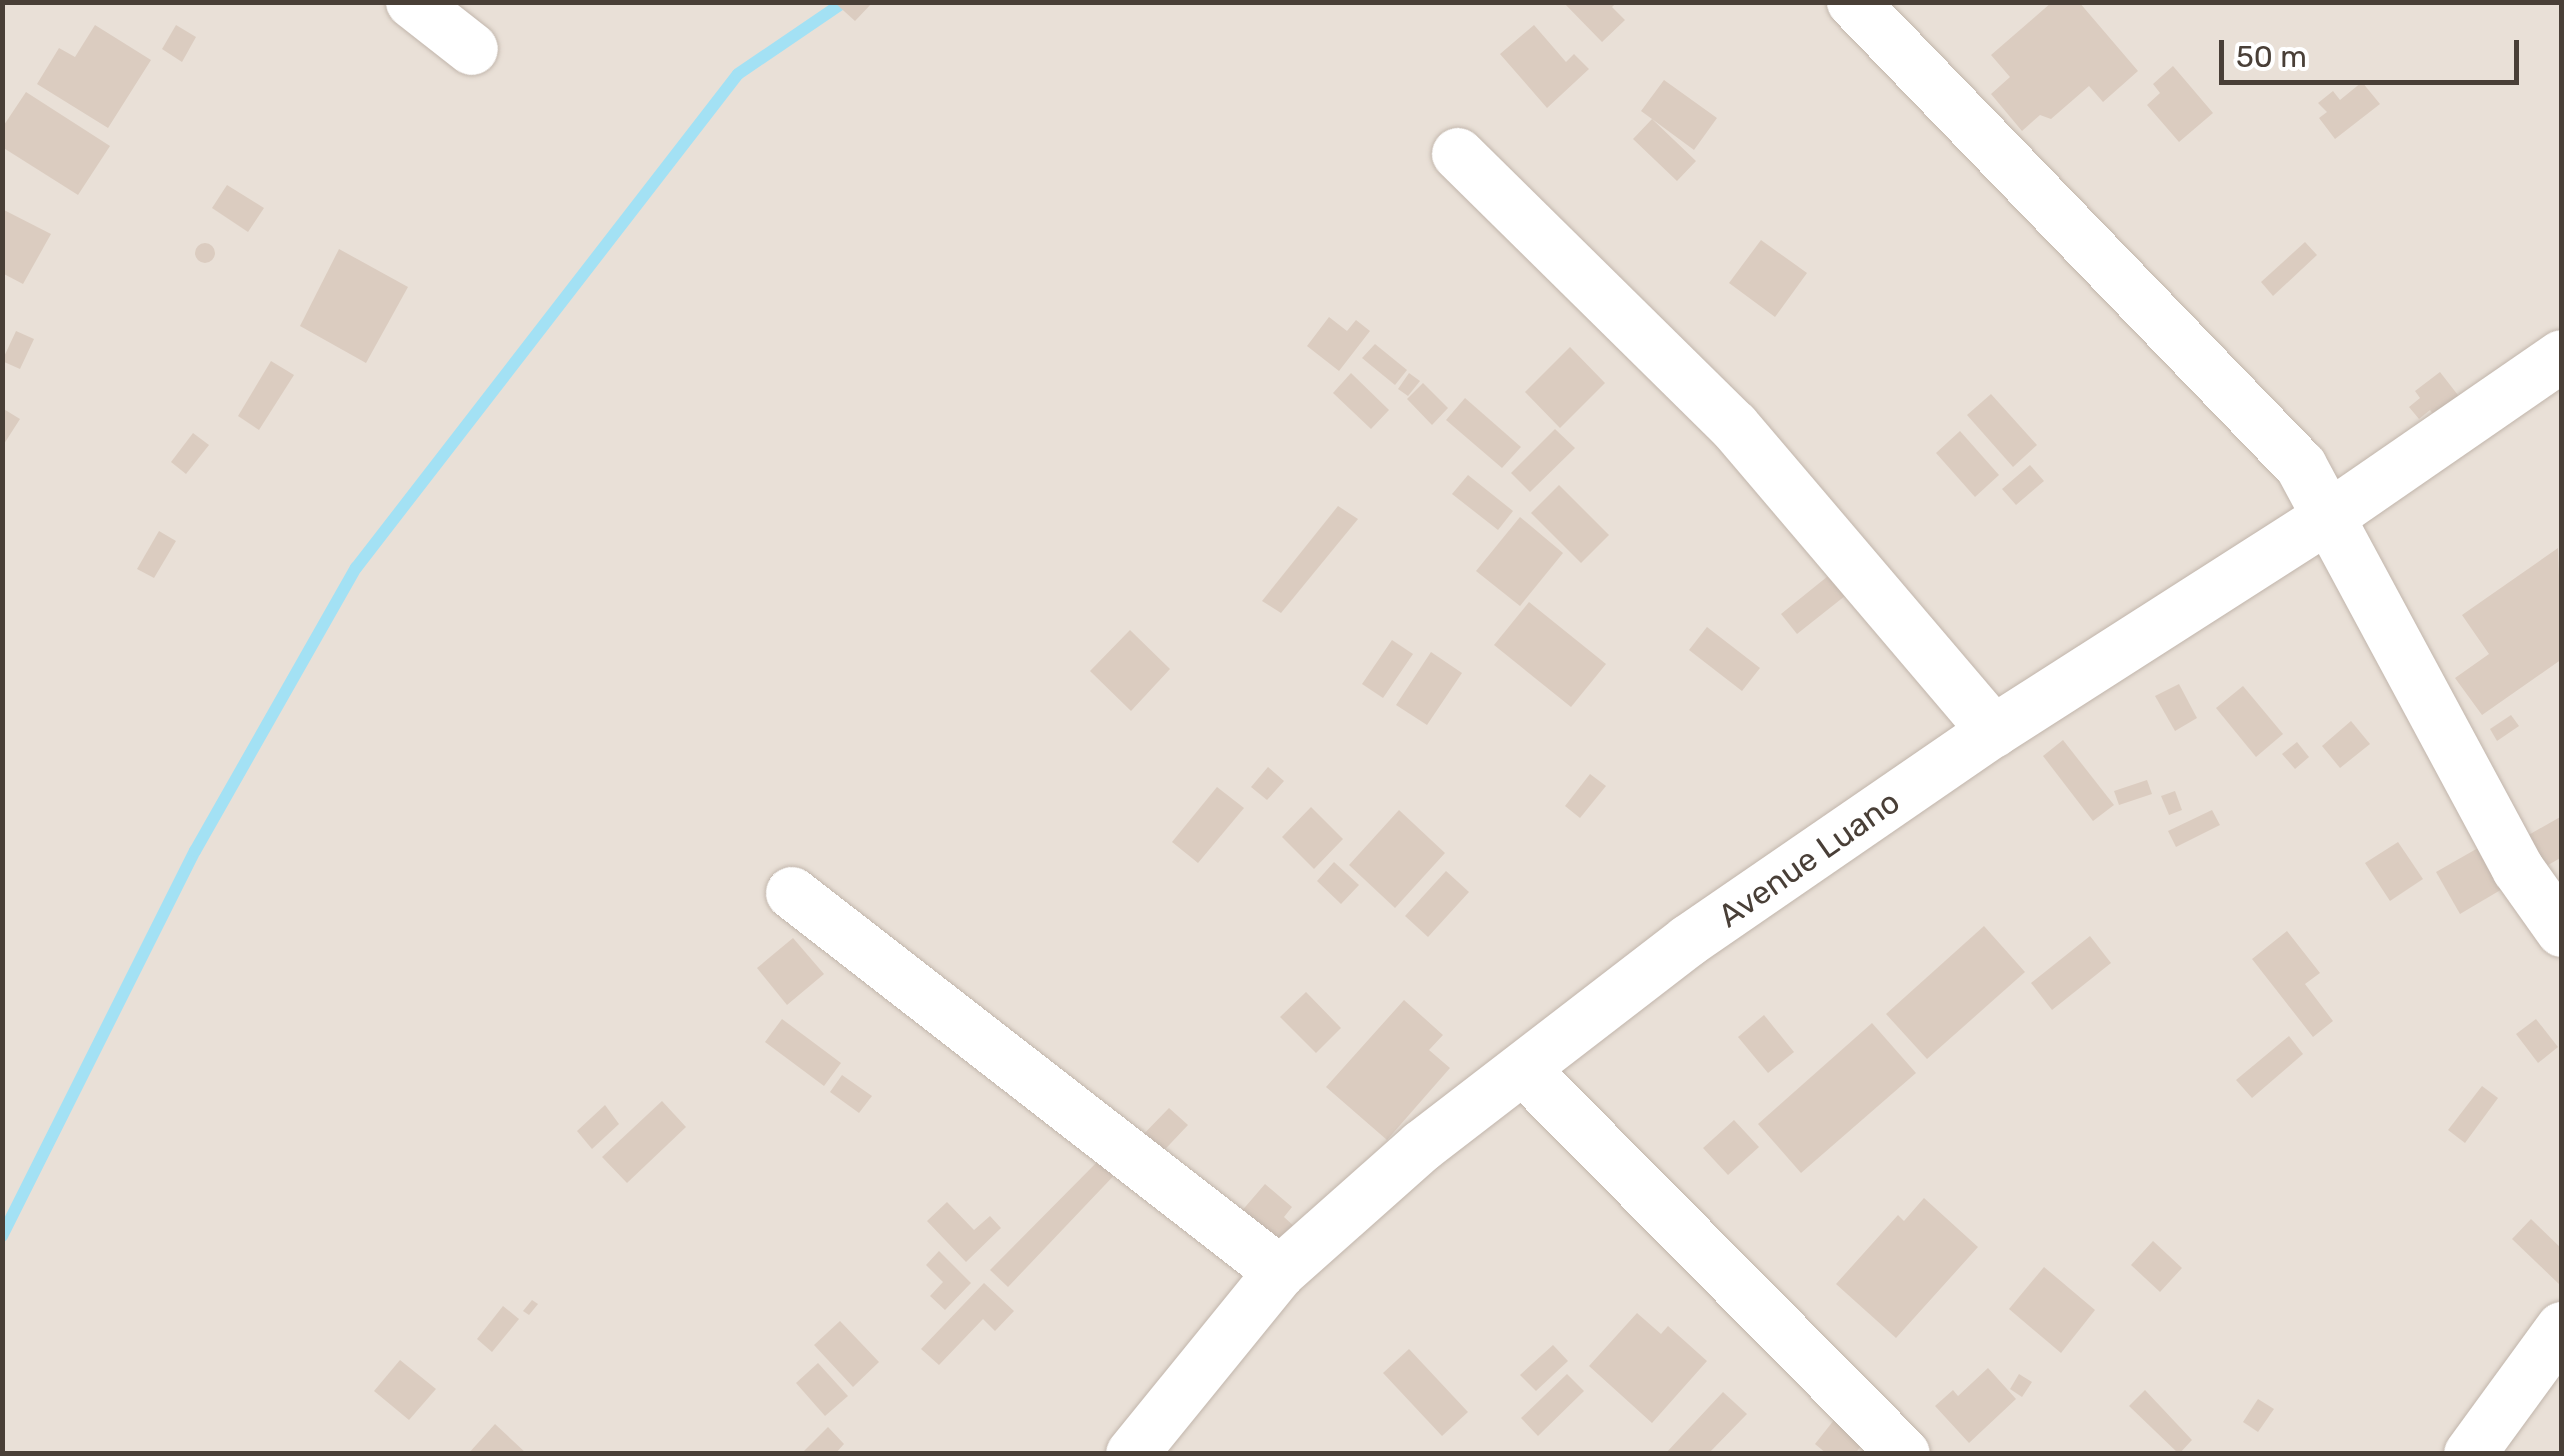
<!DOCTYPE html>
<html>
<head>
<meta charset="utf-8">
<style>
  body { margin:0 }
  #map { position:relative; width:2564px; height:1456px; overflow:hidden; background:#f5efe9; font-family:Rubik,sans-serif }
  div>[style] { position:absolute }
  [style*='--x'] { left:calc(var(--x)*1px); top:calc(var(--y)*1px); width:calc(var(--w)*1px); rotate:calc(var(--a)*1deg) }
  .residential>* { inset:0; background:#e9e0d7 }
  .stream>* { height:12px; margin:-6px; padding:0 6px; transform-origin:6px; border-radius:6px; background:#a3e1f4 }
  .building>* { inset:0; background:#dbccc0 }
  .round { border-radius:50% }
  .roads { filter:drop-shadow(0 0 2px #c1b5ab) drop-shadow(0 0 2px #c1b5ab) }
  .minor>* { height:52px; margin:-26px; padding:0 26px; transform-origin:26px; border-radius:26px; background:#fff }
  span { translate:-50% -50%; white-space:nowrap; text-align:center; line-height:1.15; -webkit-text-stroke:8px #fff; paint-order:stroke }
  .street-label { font-size:32px; color:#493f37 }
  .frame { position:absolute; inset:0; border:5px solid #493f37; pointer-events:none }
  .scale { position:absolute; left:2219px; top:40px; width:300px; height:45px; box-sizing:border-box; border:5px solid #493f37; border-top:0; padding-left:12px; font-size:30px; line-height:35px; white-space:nowrap; color:#493f37; -webkit-text-stroke:8px #fff; paint-order:stroke }
</style>
</head>
<body>
<div id="map">
  <div class="residential">
    <i style="clip-path:polygon(3px 3px,2561px 3px,2561px 1453px,3px 1453px)"></i>
  </div>
  <div class="stream">
    <i style="--x:2;--y:1236;--w:431;--a:-63.4"></i>
    <i style="--x:195;--y:851;--w:326;--a:-60.4"></i>
    <i style="--x:356;--y:568;--w:624;--a:-52.29"></i>
    <i style="--x:738;--y:74;--w:128;--a:-34.2"></i>
  </div>
  <div class="building">
    <i style="clip-path:polygon(834px 2px,873px 2px,855px 21px)"></i>
    <i style="clip-path:polygon(1563px 2px,1617px 2px,1612px 7px,1625px 20px,1602px 42px)"></i>
    <i style="clip-path:polygon(2052px 2px,2079px 2px,2138px 71px,2103px 102px,2089px 86px,2051px 119px,2040px 115px,2022px 131px,1991px 94px,2010px 77px,1991px 55px)"></i>
    <i style="clip-path:polygon(95px 25px,151px 60px,108px 128px,37px 84px,59px 48px,75px 57px)"></i>
    <i style="clip-path:polygon(176px 25px,196px 37px,182px 62px,162px 49px)"></i>
    <i style="clip-path:polygon(1534px 25px,1566px 62px,1574px 54px,1589px 69px,1547px 108px,1500px 54px)"></i>
    <i style="clip-path:polygon(2173px 66px,2213px 113px,2179px 142px,2147px 105px,2160px 93px,2153px 84px)"></i>
    <i style="clip-path:polygon(1664px 80px,1717px 118px,1694px 150px,1652px 119px,1696px 161px,1677px 181px,1633px 139px,1652px 119px,1641px 111px)"></i>
    <i style="clip-path:polygon(2362px 82px,2380px 104px,2335px 139px,2319px 118px,2327px 112px,2318px 103px,2333px 91px,2340px 100px)"></i>
    <i style="clip-path:polygon(26px 92px,110px 146px,78px 195px,2px 147px,2px 128px)"></i>
    <i style="clip-path:polygon(227px 185px,264px 208px,248px 232px,212px 208px)"></i>
    <i style="clip-path:polygon(2px 209px,51px 234px,23px 284px,2px 273px)"></i>
    <i style="clip-path:polygon(1761px 240px,1807px 273px,1775px 317px,1729px 283px)"></i>
    <i style="clip-path:polygon(2305px 242px,2317px 255px,2273px 296px,2261px 282px)"></i>
    <i class="round" style="left:195px;top:243px;width:20px;height:20px"></i>
    <i style="clip-path:polygon(339px 249px,408px 287px,366px 363px,300px 326px)"></i>
    <i style="clip-path:polygon(1329px 317px,1347px 331px,1356px 320px,1370px 331px,1339px 371px,1307px 346px)"></i>
    <i style="clip-path:polygon(16px 331px,34px 339px,20px 369px,2px 361px)"></i>
    <i style="clip-path:polygon(1375px 344px,1407px 370px,1395px 385px,1362px 358px)"></i>
    <i style="clip-path:polygon(1570px 347px,1605px 383px,1560px 428px,1525px 392px)"></i>
    <i style="clip-path:polygon(271px 361px,294px 375px,259px 430px,238px 416px)"></i>
    <i style="clip-path:polygon(2440px 372px,2461px 399px,2436px 418px,2430px 410px,2419px 419px,2409px 407px,2420px 398px,2415px 391px)"></i>
    <i style="clip-path:polygon(1351px 373px,1389px 410px,1371px 429px,1333px 393px)"></i>
    <i style="clip-path:polygon(1409px 373px,1420px 381px,1408px 396px,1398px 389px)"></i>
    <i style="clip-path:polygon(1423px 383px,1448px 408px,1432px 425px,1407px 399px)"></i>
    <i style="clip-path:polygon(1991px 394px,2037px 445px,2013px 467px,1967px 415px)"></i>
    <i style="clip-path:polygon(1465px 398px,1521px 447px,1502px 468px,1446px 420px)"></i>
    <i style="clip-path:polygon(2px 408px,20px 419px,2px 447px)"></i>
    <i style="clip-path:polygon(1555px 429px,1575px 448px,1530px 492px,1511px 473px)"></i>
    <i style="clip-path:polygon(1960px 431px,1999px 475px,1975px 497px,1936px 453px)"></i>
    <i style="clip-path:polygon(193px 433px,209px 445px,186px 474px,171px 462px)"></i>
    <i style="clip-path:polygon(2030px 465px,2044px 481px,2016px 505px,2002px 489px)"></i>
    <i style="clip-path:polygon(1468px 475px,1513px 511px,1498px 530px,1452px 494px)"></i>
    <i style="clip-path:polygon(1559px 485px,1609px 535px,1581px 563px,1531px 513px)"></i>
    <i style="clip-path:polygon(1338px 506px,1358px 519px,1281px 613px,1262px 601px)"></i>
    <i style="clip-path:polygon(1520px 517px,1563px 553px,1520px 606px,1476px 571px)"></i>
    <i style="clip-path:polygon(159px 531px,176px 541px,154px 578px,137px 569px)"></i>
    <i style="clip-path:polygon(2558px 548px,2562px 659px,2482px 715px,2455px 678px,2489px 654px,2462px 615px)"></i>
    <i style="clip-path:polygon(1833px 572px,1850px 592px,1797px 634px,1781px 614px)"></i>
    <i style="clip-path:polygon(1529px 602px,1606px 664px,1571px 707px,1494px 645px)"></i>
    <i style="clip-path:polygon(1707px 627px,1760px 668px,1742px 691px,1689px 650px)"></i>
    <i style="clip-path:polygon(1130px 630px,1170px 669px,1131px 711px,1090px 671px)"></i>
    <i style="clip-path:polygon(1392px 640px,1413px 654px,1383px 698px,1362px 684px)"></i>
    <i style="clip-path:polygon(1431px 652px,1462px 673px,1427px 725px,1396px 705px)"></i>
    <i style="clip-path:polygon(2179px 684px,2197px 718px,2175px 731px,2155px 696px)"></i>
    <i style="clip-path:polygon(2243px 686px,2283px 734px,2256px 757px,2216px 708px)"></i>
    <i style="clip-path:polygon(2511px 715px,2519px 726px,2497px 741px,2490px 729px)"></i>
    <i style="clip-path:polygon(2351px 721px,2370px 744px,2340px 768px,2322px 746px)"></i>
    <i style="clip-path:polygon(2063px 740px,2114px 805px,2093px 821px,2043px 756px)"></i>
    <i style="clip-path:polygon(2297px 742px,2309px 757px,2295px 769px,2282px 754px)"></i>
    <i style="clip-path:polygon(1268px 767px,1284px 781px,1267px 800px,1251px 787px)"></i>
    <i style="clip-path:polygon(1590px 774px,1606px 786px,1580px 818px,1565px 806px)"></i>
    <i style="clip-path:polygon(2147px 780px,2152px 794px,2119px 805px,2114px 791px)"></i>
    <i style="clip-path:polygon(1217px 787px,1244px 808px,1198px 863px,1172px 842px)"></i>
    <i style="clip-path:polygon(2175px 791px,2182px 810px,2169px 815px,2161px 796px)"></i>
    <i style="clip-path:polygon(1311px 807px,1343px 839px,1314px 869px,1282px 837px)"></i>
    <i style="clip-path:polygon(1399px 810px,1445px 853px,1395px 908px,1349px 865px)"></i>
    <i style="clip-path:polygon(2212px 810px,2220px 825px,2176px 847px,2168px 831px)"></i>
    <i style="clip-path:polygon(2562px 816px,2562px 857px,2543px 868px,2525px 837px)"></i>
    <i style="clip-path:polygon(2398px 842px,2423px 879px,2390px 901px,2365px 863px)"></i>
    <i style="clip-path:polygon(2485px 844px,2509px 885px,2460px 914px,2436px 872px)"></i>
    <i style="clip-path:polygon(1334px 862px,1359px 885px,1341px 904px,1317px 881px)"></i>
    <i style="clip-path:polygon(1446px 871px,1469px 892px,1428px 937px,1405px 916px)"></i>
    <i style="clip-path:polygon(1984px 926px,2025px 972px,1927px 1059px,1886px 1014px)"></i>
    <i style="clip-path:polygon(2287px 931px,2320px 973px,2305px 984px,2333px 1021px,2313px 1037px,2252px 959px)"></i>
    <i style="clip-path:polygon(2090px 936px,2111px 963px,2052px 1010px,2031px 983px)"></i>
    <i style="clip-path:polygon(793px 938px,824px 974px,787px 1005px,757px 968px)"></i>
    <i style="clip-path:polygon(1306px 992px,1341px 1028px,1316px 1053px,1280px 1017px)"></i>
    <i style="clip-path:polygon(1404px 1000px,1443px 1035px,1429px 1050px,1450px 1068px,1387px 1140px,1326px 1087px)"></i>
    <i style="clip-path:polygon(1764px 1015px,1794px 1052px,1768px 1073px,1738px 1037px)"></i>
    <i style="clip-path:polygon(782px 1019px,841px 1063px,824px 1086px,765px 1042px)"></i>
    <i style="clip-path:polygon(2536px 1019px,2558px 1047px,2538px 1063px,2516px 1034px)"></i>
    <i style="clip-path:polygon(1872px 1023px,1916px 1073px,1801px 1173px,1758px 1124px)"></i>
    <i style="clip-path:polygon(2289px 1036px,2303px 1054px,2252px 1098px,2236px 1080px)"></i>
    <i style="clip-path:polygon(842px 1075px,872px 1096px,859px 1113px,830px 1092px)"></i>
    <i style="clip-path:polygon(2482px 1086px,2498px 1098px,2465px 1143px,2448px 1130px)"></i>
    <i style="clip-path:polygon(662px 1101px,686px 1127px,627px 1183px,602px 1157px)"></i>
    <i style="clip-path:polygon(605px 1105px,619px 1124px,592px 1149px,577px 1131px)"></i>
    <i style="clip-path:polygon(1169px 1108px,1188px 1125px,1154px 1161px,1135px 1143px)"></i>
    <i style="clip-path:polygon(1734px 1120px,1759px 1147px,1728px 1175px,1703px 1148px)"></i>
    <i style="clip-path:polygon(1107px 1152px,1122px 1167px,1008px 1287px,990px 1270px)"></i>
    <i style="clip-path:polygon(1265px 1184px,1292px 1207px,1284px 1217px,1296px 1228px,1267px 1262px,1227px 1228px)"></i>
    <i style="clip-path:polygon(1924px 1198px,1978px 1247px,1896px 1338px,1836px 1284px,1898px 1215px,1904px 1221px)"></i>
    <i style="clip-path:polygon(947px 1202px,974px 1230px,990px 1216px,1001px 1228px,966px 1262px,927px 1221px)"></i>
    <i style="clip-path:polygon(2531px 1219px,2562px 1249px,2560px 1285px,2512px 1239px)"></i>
    <i style="clip-path:polygon(2153px 1241px,2182px 1268px,2160px 1292px,2131px 1265px)"></i>
    <i style="clip-path:polygon(939px 1251px,971px 1283px,945px 1310px,930px 1296px,943px 1282px,926px 1265px)"></i>
    <i style="clip-path:polygon(2044px 1267px,2095px 1310px,2061px 1353px,2009px 1309px)"></i>
    <i style="clip-path:polygon(984px 1283px,1014px 1311px,995px 1331px,983px 1319px,939px 1365px,921px 1349px)"></i>
    <i style="clip-path:polygon(532px 1300px,538px 1304px,529px 1315px,523px 1311px)"></i>
    <i style="clip-path:polygon(503px 1306px,519px 1319px,492px 1352px,477px 1339px)"></i>
    <i style="clip-path:polygon(1637px 1313px,1661px 1334px,1668px 1326px,1707px 1361px,1652px 1423px,1589px 1366px)"></i>
    <i style="clip-path:polygon(840px 1321px,879px 1362px,853px 1387px,814px 1345px)"></i>
    <i style="clip-path:polygon(1553px 1345px,1568px 1361px,1536px 1391px,1520px 1375px)"></i>
    <i style="clip-path:polygon(1409px 1349px,1468px 1412px,1442px 1436px,1383px 1373px)"></i>
    <i style="clip-path:polygon(400px 1360px,436px 1389px,409px 1420px,374px 1391px)"></i>
    <i style="clip-path:polygon(818px 1363px,848px 1396px,825px 1416px,796px 1383px)"></i>
    <i style="clip-path:polygon(1988px 1368px,2016px 1399px,1969px 1443px,1935px 1406px,1953px 1390px,1958px 1396px)"></i>
    <i style="clip-path:polygon(1567px 1374px,1584px 1391px,1538px 1436px,1521px 1418px)"></i>
    <i style="clip-path:polygon(2019px 1374px,2032px 1382px,2022px 1397px,2010px 1389px)"></i>
    <i style="clip-path:polygon(2145px 1390px,2192px 1440px,2179px 1454px,2129px 1406px)"></i>
    <i style="clip-path:polygon(1723px 1392px,1747px 1414px,1708px 1454px,1665px 1454px)"></i>
    <i style="clip-path:polygon(2258px 1399px,2274px 1409px,2258px 1432px,2243px 1422px)"></i>
    <i style="clip-path:polygon(1834px 1420px,1863px 1443px,1855px 1454px,1827px 1454px,1815px 1444px)"></i>
    <i style="clip-path:polygon(495px 1424px,527px 1454px,468px 1454px)"></i>
    <i style="clip-path:polygon(828px 1427px,844px 1444px,835px 1454px,801px 1454px)"></i>
  </div>
  <div class="roads">
    <div class="minor">
      <i style="--x:412;--y:2;--w:76;--a:38.1"></i>
      <i style="--x:1853;--y:2;--w:645;--a:46.01"></i>
      <i style="--x:2301;--y:466;--w:458;--a:61.7"></i>
      <i style="--x:2518;--y:869;--w:76;--a:54.6"></i>
      <i style="--x:1458;--y:154;--w:388;--a:44.6"></i>
      <i style="--x:1734;--y:426;--w:401;--a:49.6"></i>
      <i style="--x:792;--y:893;--w:618;--a:37.83"></i>
      <i style="--x:1524;--y:1070;--w:540;--a:45.3"></i>
      <i style="--x:1132;--y:1454;--w:235;--a:-50.9"></i>
      <i style="--x:1280;--y:1272;--w:190;--a:-41.6"></i>
      <i style="--x:1422;--y:1146;--w:336;--a:-37.6"></i>
      <i style="--x:1688;--y:941;--w:371;--a:-34.5"></i>
      <i style="--x:1994;--y:731;--w:395;--a:-32.6"></i>
      <i style="--x:2327;--y:518;--w:285;--a:-34.6"></i>
      <i style="--x:2470;--y:1454;--w:156;--a:-53.9"></i>
    </div>
  </div>
  <div class="street-label">
    <span style="left:1809px;top:859px;rotate:-35deg">Avenue Luano</span>
  </div>
  <div class="frame"></div>
  <div class="scale">50 m</div>
</div>
</body>
</html>
